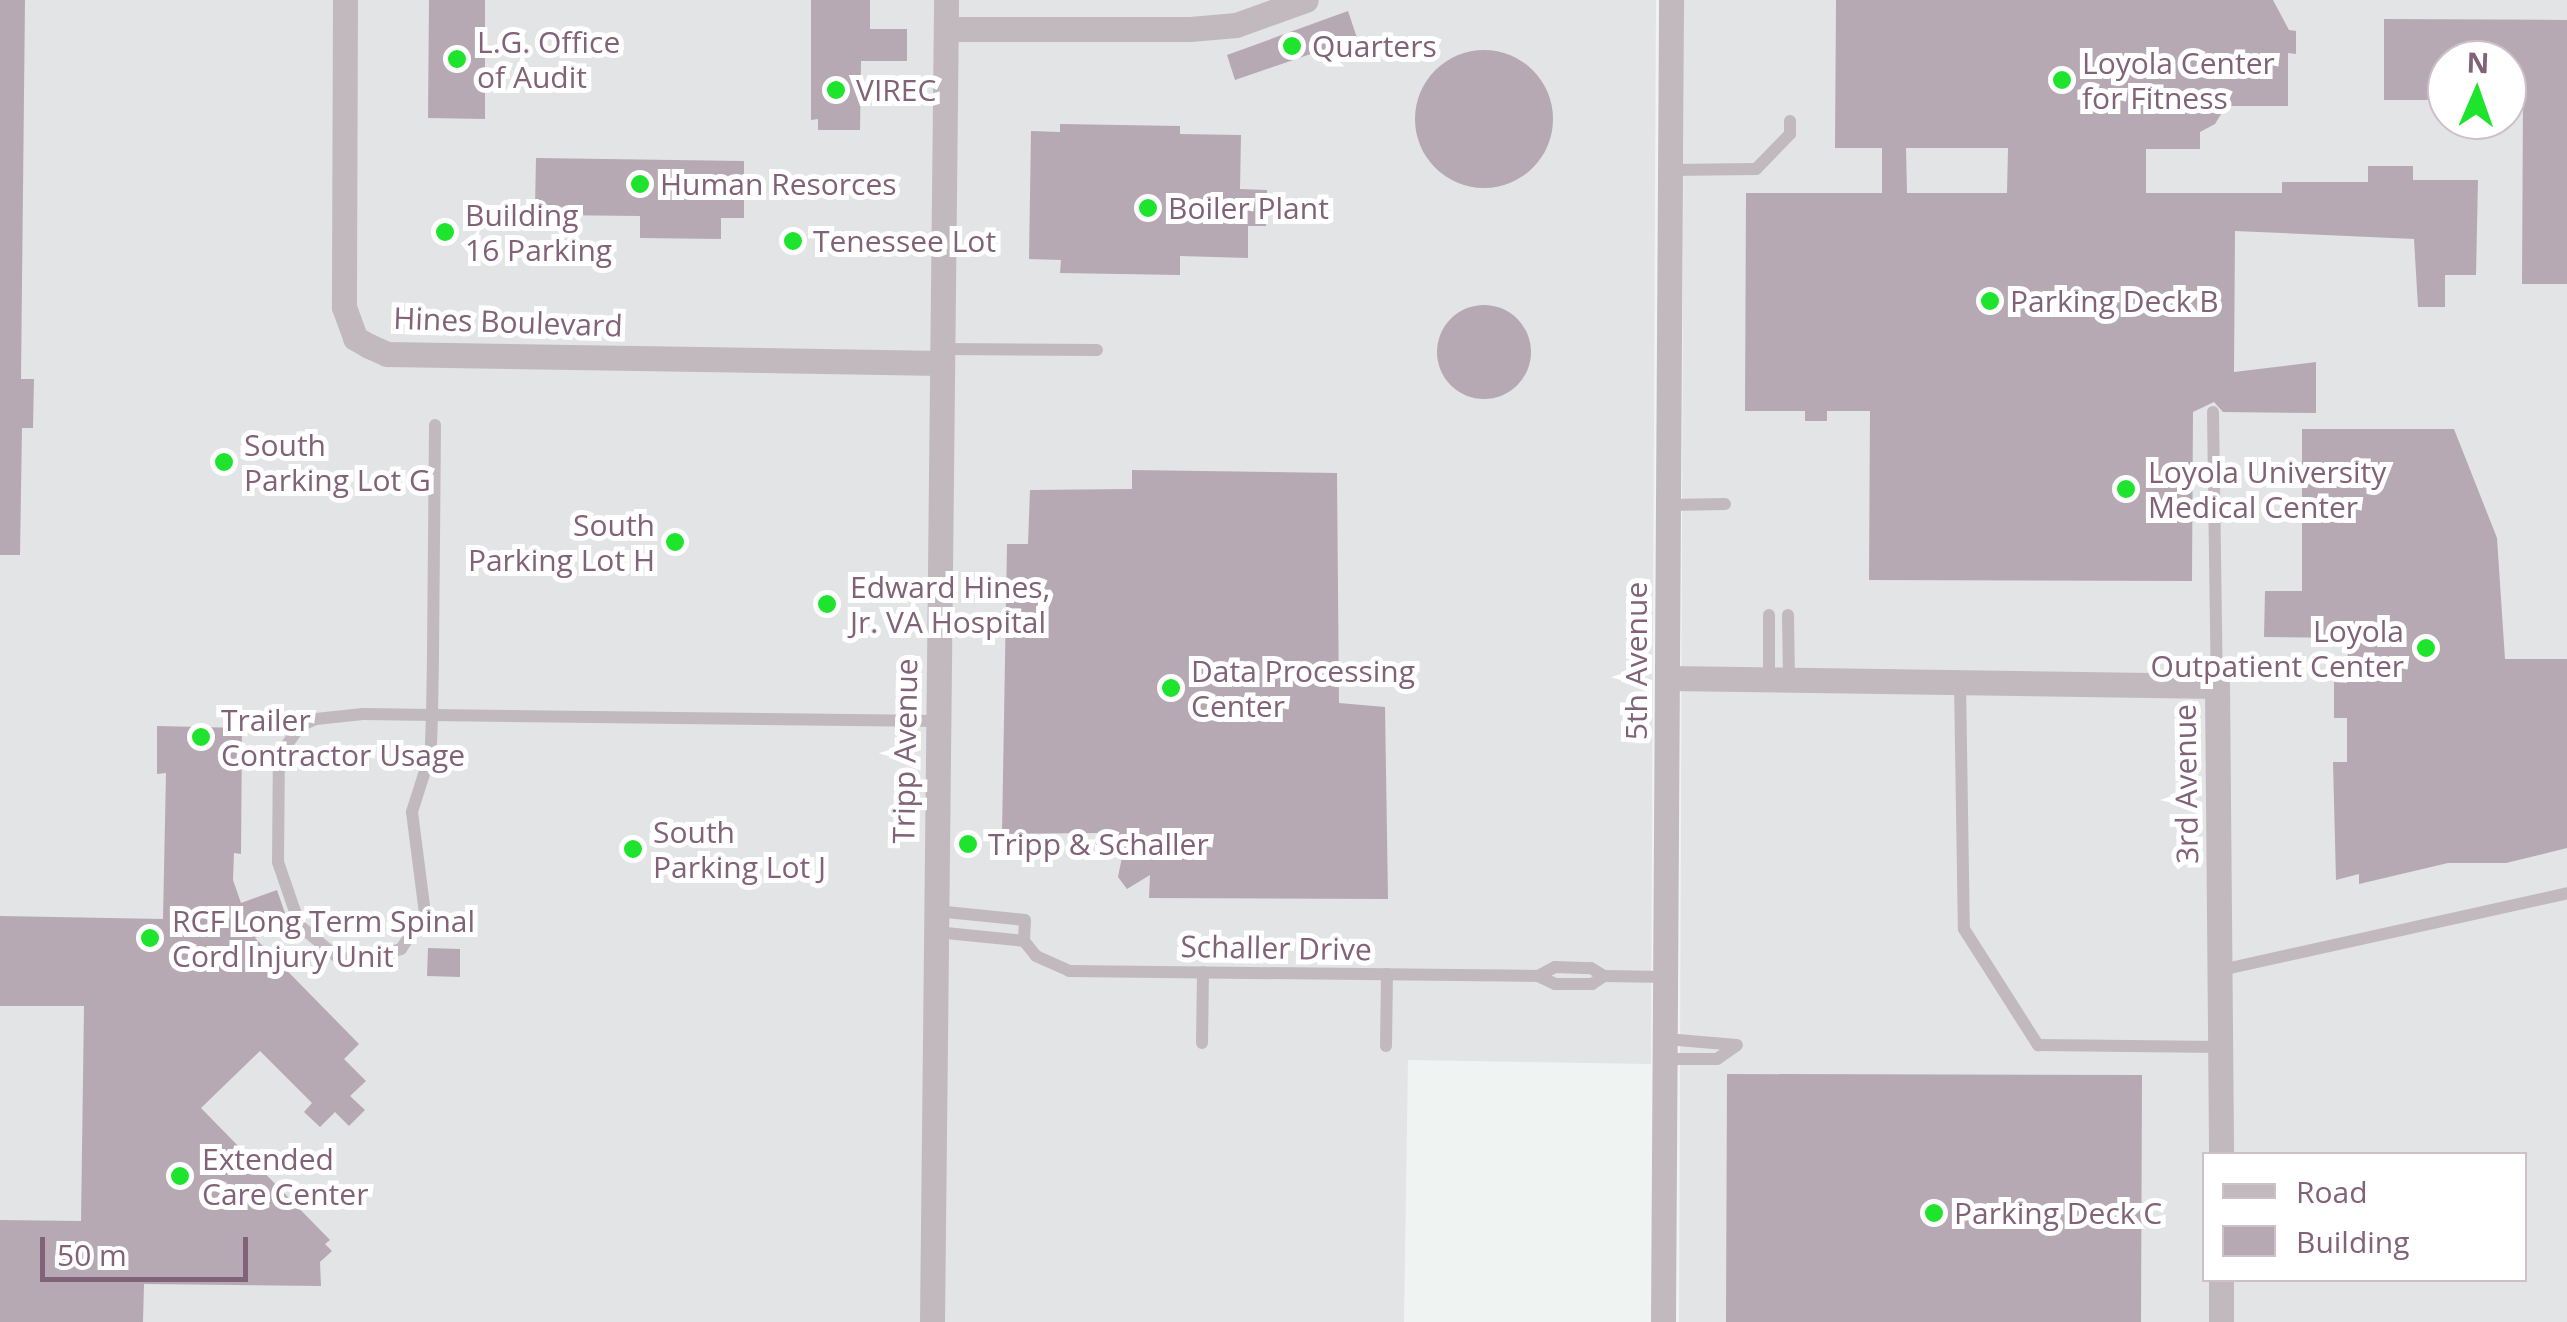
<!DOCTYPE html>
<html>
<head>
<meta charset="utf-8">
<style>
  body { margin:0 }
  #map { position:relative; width:2567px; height:1322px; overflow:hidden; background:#eff4f3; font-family:"Open Sans",sans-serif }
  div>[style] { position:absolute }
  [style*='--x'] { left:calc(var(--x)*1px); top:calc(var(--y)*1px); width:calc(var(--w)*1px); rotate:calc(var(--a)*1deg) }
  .built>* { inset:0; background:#e3e4e5 }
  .building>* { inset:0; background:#b6a9b3 }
  .round { border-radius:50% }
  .service>* { height:12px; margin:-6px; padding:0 6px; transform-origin:6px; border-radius:6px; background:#c2b9bf }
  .minor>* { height:25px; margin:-12.5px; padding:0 12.5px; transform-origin:12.5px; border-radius:12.5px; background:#c2b9bf }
  .dots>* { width:28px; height:28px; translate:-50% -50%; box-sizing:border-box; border:5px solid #fff; border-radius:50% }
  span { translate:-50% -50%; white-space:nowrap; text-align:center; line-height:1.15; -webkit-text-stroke:10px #fff; paint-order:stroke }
  .poi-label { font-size:30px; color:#816278 }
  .left { translate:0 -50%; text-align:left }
  .right { translate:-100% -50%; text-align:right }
  .street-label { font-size:30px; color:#816278 }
  .legend { position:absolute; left:2202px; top:1152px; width:325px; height:130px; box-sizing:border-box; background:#fff; border:2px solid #cdc0c9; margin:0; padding:12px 18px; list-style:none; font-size:30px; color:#816278 }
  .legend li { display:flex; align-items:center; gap:20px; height:50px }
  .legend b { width:50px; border:2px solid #cdc0c9 }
  .north { position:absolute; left:2427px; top:40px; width:100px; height:100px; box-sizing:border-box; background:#fff; border:2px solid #cdc0c9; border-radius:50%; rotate:2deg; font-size:28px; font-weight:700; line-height:40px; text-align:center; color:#816278 }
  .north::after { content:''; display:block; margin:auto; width:35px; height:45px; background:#1fe42e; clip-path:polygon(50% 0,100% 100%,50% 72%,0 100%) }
  .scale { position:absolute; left:40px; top:1237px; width:208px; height:45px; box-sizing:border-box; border:5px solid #816278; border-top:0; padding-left:12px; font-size:30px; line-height:35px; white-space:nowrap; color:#816278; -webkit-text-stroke:8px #fff; paint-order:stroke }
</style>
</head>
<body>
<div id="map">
  <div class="built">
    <i style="clip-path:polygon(0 0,1656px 0,1651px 1064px,1408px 1060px,1404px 1322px,0 1322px)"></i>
    <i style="clip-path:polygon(evenodd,1684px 0,2567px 0,2567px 1322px,1679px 1322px,1684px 0,2447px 60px,2507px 60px,2507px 120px,2447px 120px,2447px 60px,1684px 0,2204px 1154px,2524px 1154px,2524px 1280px,2204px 1280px,2204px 1154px)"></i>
  </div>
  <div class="building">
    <i style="clip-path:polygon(0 0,25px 0,21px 379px,34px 379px,33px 428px,22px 428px,20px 555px,0 555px)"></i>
    <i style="clip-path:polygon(429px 0,485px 0,485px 119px,428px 118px)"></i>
    <i style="clip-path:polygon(811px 0,870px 0,870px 29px,907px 29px,907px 61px,861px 61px,860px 130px,818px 130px,818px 119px,811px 120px)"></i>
    <i style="clip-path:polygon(evenodd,1836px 0,2273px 0,2289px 30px,2296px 31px,2296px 54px,2288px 53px,2288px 106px,2226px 106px,2215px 124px,2200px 132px,2200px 149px,2146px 149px,2146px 193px,2282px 193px,2282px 182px,2368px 182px,2368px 166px,2413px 166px,2413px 180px,2478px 180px,2476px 275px,2445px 275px,2445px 307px,2418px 307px,2414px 239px,2235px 231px,2234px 372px,2316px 362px,2316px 413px,2223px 412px,2214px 402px,2193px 412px,2192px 581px,1869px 580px,1870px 411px,1827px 411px,1827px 421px,1805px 421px,1805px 411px,1745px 411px,1746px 193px,1882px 193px,1882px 148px,1835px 148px,1836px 0,1906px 148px,2008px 148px,2007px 193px,1907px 193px,1906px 148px)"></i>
    <i style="clip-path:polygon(1348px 11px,1357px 38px,1235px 80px,1227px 55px)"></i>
    <i style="clip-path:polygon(2384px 19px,2567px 20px,2567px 284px,2522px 284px,2523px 99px,2507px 99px,2507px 60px,2447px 60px,2447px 100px,2384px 100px)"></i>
    <i class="round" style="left:1415px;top:50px;width:138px;height:138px"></i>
    <i style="clip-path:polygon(1060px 124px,1180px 126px,1180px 134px,1241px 135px,1240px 189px,1267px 190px,1266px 226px,1248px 226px,1248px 258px,1180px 256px,1180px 275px,1060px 273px,1061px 260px,1029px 259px,1031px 131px,1060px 132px)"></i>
    <i style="clip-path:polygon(536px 158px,744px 161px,744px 218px,721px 218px,721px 239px,640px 238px,640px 216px,549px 215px,549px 208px,535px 208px)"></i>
    <i class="round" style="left:1437px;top:305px;width:94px;height:94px"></i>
    <i style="clip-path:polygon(2302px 429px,2454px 429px,2497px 538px,2505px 659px,2567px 659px,2567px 848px,2506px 863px,2448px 863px,2359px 884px,2359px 874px,2336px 880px,2333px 762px,2347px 762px,2347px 718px,2334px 718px,2334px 682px,2347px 683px,2348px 638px,2264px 637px,2265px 591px,2302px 591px)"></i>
    <i style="clip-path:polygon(1132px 470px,1337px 473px,1339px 703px,1385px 707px,1388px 899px,1149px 898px,1150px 875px,1127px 889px,1118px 877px,1124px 847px,1096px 846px,1097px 833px,1002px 834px,1007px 544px,1028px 544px,1030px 490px,1132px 489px)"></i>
    <i style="clip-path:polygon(157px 726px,242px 728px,241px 854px,234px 853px,233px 880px,241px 903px,277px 890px,289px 925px,255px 938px,359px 1044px,344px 1059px,366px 1081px,350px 1096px,365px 1110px,349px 1126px,335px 1112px,320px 1127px,304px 1112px,312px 1103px,260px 1051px,201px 1108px,330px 1240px,325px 1244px,332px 1251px,320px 1262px,321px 1286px,144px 1284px,143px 1322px,0 1322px,0 1220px,81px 1221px,84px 1006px,0 1006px,0 916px,163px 919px,166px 773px,157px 774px)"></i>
    <i style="clip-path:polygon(428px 948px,460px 949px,460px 977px,427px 976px)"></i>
    <i style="clip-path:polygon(1727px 1074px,2142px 1075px,2141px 1322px,1726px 1322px)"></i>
  </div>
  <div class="service">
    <i style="--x:1670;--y:170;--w:86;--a:-0.7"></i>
    <i style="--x:1756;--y:169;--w:49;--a:-45.8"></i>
    <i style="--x:1790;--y:134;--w:13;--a:-90"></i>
    <i style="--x:942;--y:349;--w:155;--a:0.4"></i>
    <i style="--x:2213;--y:412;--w:274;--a:89.2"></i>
    <i style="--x:435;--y:425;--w:232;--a:90.5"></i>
    <i style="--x:433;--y:657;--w:58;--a:91"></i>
    <i style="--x:432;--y:715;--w:37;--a:92"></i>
    <i style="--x:431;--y:752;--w:63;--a:107.6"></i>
    <i style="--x:412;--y:812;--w:102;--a:82.7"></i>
    <i style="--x:425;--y:913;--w:43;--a:123.7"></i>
    <i style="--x:401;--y:949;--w:42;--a:163.3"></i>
    <i style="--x:361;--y:961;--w:24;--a:-171"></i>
    <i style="--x:337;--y:957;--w:48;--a:-140"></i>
    <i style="--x:300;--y:926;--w:68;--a:-109"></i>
    <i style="--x:278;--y:862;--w:106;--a:-89.5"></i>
    <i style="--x:279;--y:756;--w:37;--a:-55"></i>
    <i style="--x:300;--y:726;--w:17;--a:-24"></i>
    <i style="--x:316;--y:719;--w:47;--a:-6.1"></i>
    <i style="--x:363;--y:714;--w:69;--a:0.8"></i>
    <i style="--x:432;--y:715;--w:506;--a:0.68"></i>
    <i style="--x:1669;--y:505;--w:56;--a:-1"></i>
    <i style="--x:1769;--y:615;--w:64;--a:90"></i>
    <i style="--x:1788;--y:615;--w:65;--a:89.1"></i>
    <i style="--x:1960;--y:683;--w:246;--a:89.1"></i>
    <i style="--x:1964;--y:929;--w:138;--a:57.5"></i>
    <i style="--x:2038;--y:1045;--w:183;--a:0.6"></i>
    <i style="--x:936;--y:911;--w:89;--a:5.8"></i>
    <i style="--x:1025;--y:920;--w:21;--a:93"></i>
    <i style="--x:1024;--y:941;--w:19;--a:51"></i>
    <i style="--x:1036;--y:956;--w:36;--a:24"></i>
    <i style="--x:1069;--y:971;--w:469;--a:0.6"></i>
    <i style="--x:1538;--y:976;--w:19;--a:-28"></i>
    <i style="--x:1555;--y:967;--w:36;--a:2"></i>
    <i style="--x:1591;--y:968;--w:15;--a:32"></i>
    <i style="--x:1604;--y:976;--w:63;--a:0.9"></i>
    <i style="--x:936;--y:932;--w:88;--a:5.8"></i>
    <i style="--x:2221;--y:970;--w:354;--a:-12.5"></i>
    <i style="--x:1538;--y:976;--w:19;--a:25"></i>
    <i style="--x:1555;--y:984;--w:37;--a:0"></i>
    <i style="--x:1592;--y:984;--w:14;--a:-34"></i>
    <i style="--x:1666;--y:1039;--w:71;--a:4.8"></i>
    <i style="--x:1202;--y:1043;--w:71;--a:-89.2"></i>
    <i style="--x:1386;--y:1046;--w:72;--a:-89.2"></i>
    <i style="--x:1666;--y:1059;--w:51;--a:0"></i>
    <i style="--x:1717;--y:1059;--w:24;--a:-35"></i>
  </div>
  <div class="minor">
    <i style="--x:345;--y:0;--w:307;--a:90.2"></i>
    <i style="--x:344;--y:307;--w:33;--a:70"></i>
    <i style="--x:355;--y:338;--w:16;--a:30"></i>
    <i style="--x:369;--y:346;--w:20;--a:24"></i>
    <i style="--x:387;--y:354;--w:555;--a:0.93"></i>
    <i style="--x:946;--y:29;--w:244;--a:0"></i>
    <i style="--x:1190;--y:29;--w:46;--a:-5"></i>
    <i style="--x:1236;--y:25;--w:74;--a:-19.7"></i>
    <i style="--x:1668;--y:678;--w:549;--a:0.83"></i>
    <i style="--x:2217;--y:686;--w:468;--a:89.5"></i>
    <i style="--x:2221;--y:1280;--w:42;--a:90"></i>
    <i style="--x:932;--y:1322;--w:1322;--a:-89.39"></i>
    <i style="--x:1663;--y:1322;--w:1322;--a:-89.65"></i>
  </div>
  <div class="dots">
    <i style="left:1292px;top:46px;background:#1fe42e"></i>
    <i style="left:457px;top:59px;background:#1fe42e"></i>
    <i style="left:2062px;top:80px;background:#1fe42e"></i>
    <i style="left:836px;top:90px;background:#1fe42e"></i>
    <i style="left:640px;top:184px;background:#1fe42e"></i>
    <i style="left:1148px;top:208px;background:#1fe42e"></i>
    <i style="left:445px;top:232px;background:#1fe42e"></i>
    <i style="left:793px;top:241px;background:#1fe42e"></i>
    <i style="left:1990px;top:301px;background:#1fe42e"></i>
    <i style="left:224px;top:462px;background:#1fe42e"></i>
    <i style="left:2126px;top:489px;background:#1fe42e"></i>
    <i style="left:675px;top:542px;background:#1fe42e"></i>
    <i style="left:827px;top:604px;background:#1fe42e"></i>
    <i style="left:2426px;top:648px;background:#1fe42e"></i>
    <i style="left:1171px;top:688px;background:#1fe42e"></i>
    <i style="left:201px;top:737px;background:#1fe42e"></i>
    <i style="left:968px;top:844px;background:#1fe42e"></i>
    <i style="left:633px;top:849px;background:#1fe42e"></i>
    <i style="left:150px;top:938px;background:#1fe42e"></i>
    <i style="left:180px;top:1176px;background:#1fe42e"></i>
    <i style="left:1934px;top:1213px;background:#1fe42e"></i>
  </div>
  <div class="poi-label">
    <span class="left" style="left:477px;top:59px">L.G. Office<br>of Audit</span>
    <span class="left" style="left:1312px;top:46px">Quarters</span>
    <span class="left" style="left:2082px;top:80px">Loyola Center<br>for Fitness</span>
    <span class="left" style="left:856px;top:90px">VIREC</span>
    <span class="left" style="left:660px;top:184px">Human Resorces</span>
    <span class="left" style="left:1168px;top:208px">Boiler Plant</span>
    <span class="left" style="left:465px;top:232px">Building<br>16 Parking</span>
    <span class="left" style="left:813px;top:241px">Tenessee Lot</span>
    <span class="left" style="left:2010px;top:301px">Parking Deck B</span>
    <span class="left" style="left:244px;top:462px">South<br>Parking Lot G</span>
    <span class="left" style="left:2148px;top:489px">Loyola University<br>Medical Center</span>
    <span class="right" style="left:655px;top:542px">South<br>Parking Lot H</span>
    <span class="left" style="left:850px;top:604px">Edward Hines,<br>Jr. VA Hospital</span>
    <span class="right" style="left:2404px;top:648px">Loyola<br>Outpatient Center</span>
    <span class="left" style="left:1191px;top:688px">Data Processing<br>Center</span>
    <span class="left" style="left:221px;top:737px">Trailer<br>Contractor Usage</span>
    <span class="left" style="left:653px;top:849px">South<br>Parking Lot J</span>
    <span class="left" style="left:988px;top:844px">Tripp &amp; Schaller</span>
    <span class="left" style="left:172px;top:938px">RCF Long Term Spinal<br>Cord Injury Unit</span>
    <span class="left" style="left:202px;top:1176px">Extended<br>Care Center</span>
    <span class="left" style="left:1954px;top:1213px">Parking Deck C</span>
  </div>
  <div class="street-label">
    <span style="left:508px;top:322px;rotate:2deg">Hines Boulevard</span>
    <span style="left:1636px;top:661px;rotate:-90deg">5th Avenue</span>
    <span style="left:905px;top:751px;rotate:-89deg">Tripp Avenue</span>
    <span style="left:2186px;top:784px;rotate:-91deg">3rd Avenue</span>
    <span style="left:1276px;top:948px;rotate:1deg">Schaller Drive</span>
  </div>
  <ul class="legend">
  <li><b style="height:12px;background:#c2b9bf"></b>Road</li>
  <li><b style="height:28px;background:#b6a9b3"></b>Building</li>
  </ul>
  <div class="north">N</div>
  <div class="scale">50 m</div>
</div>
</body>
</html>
